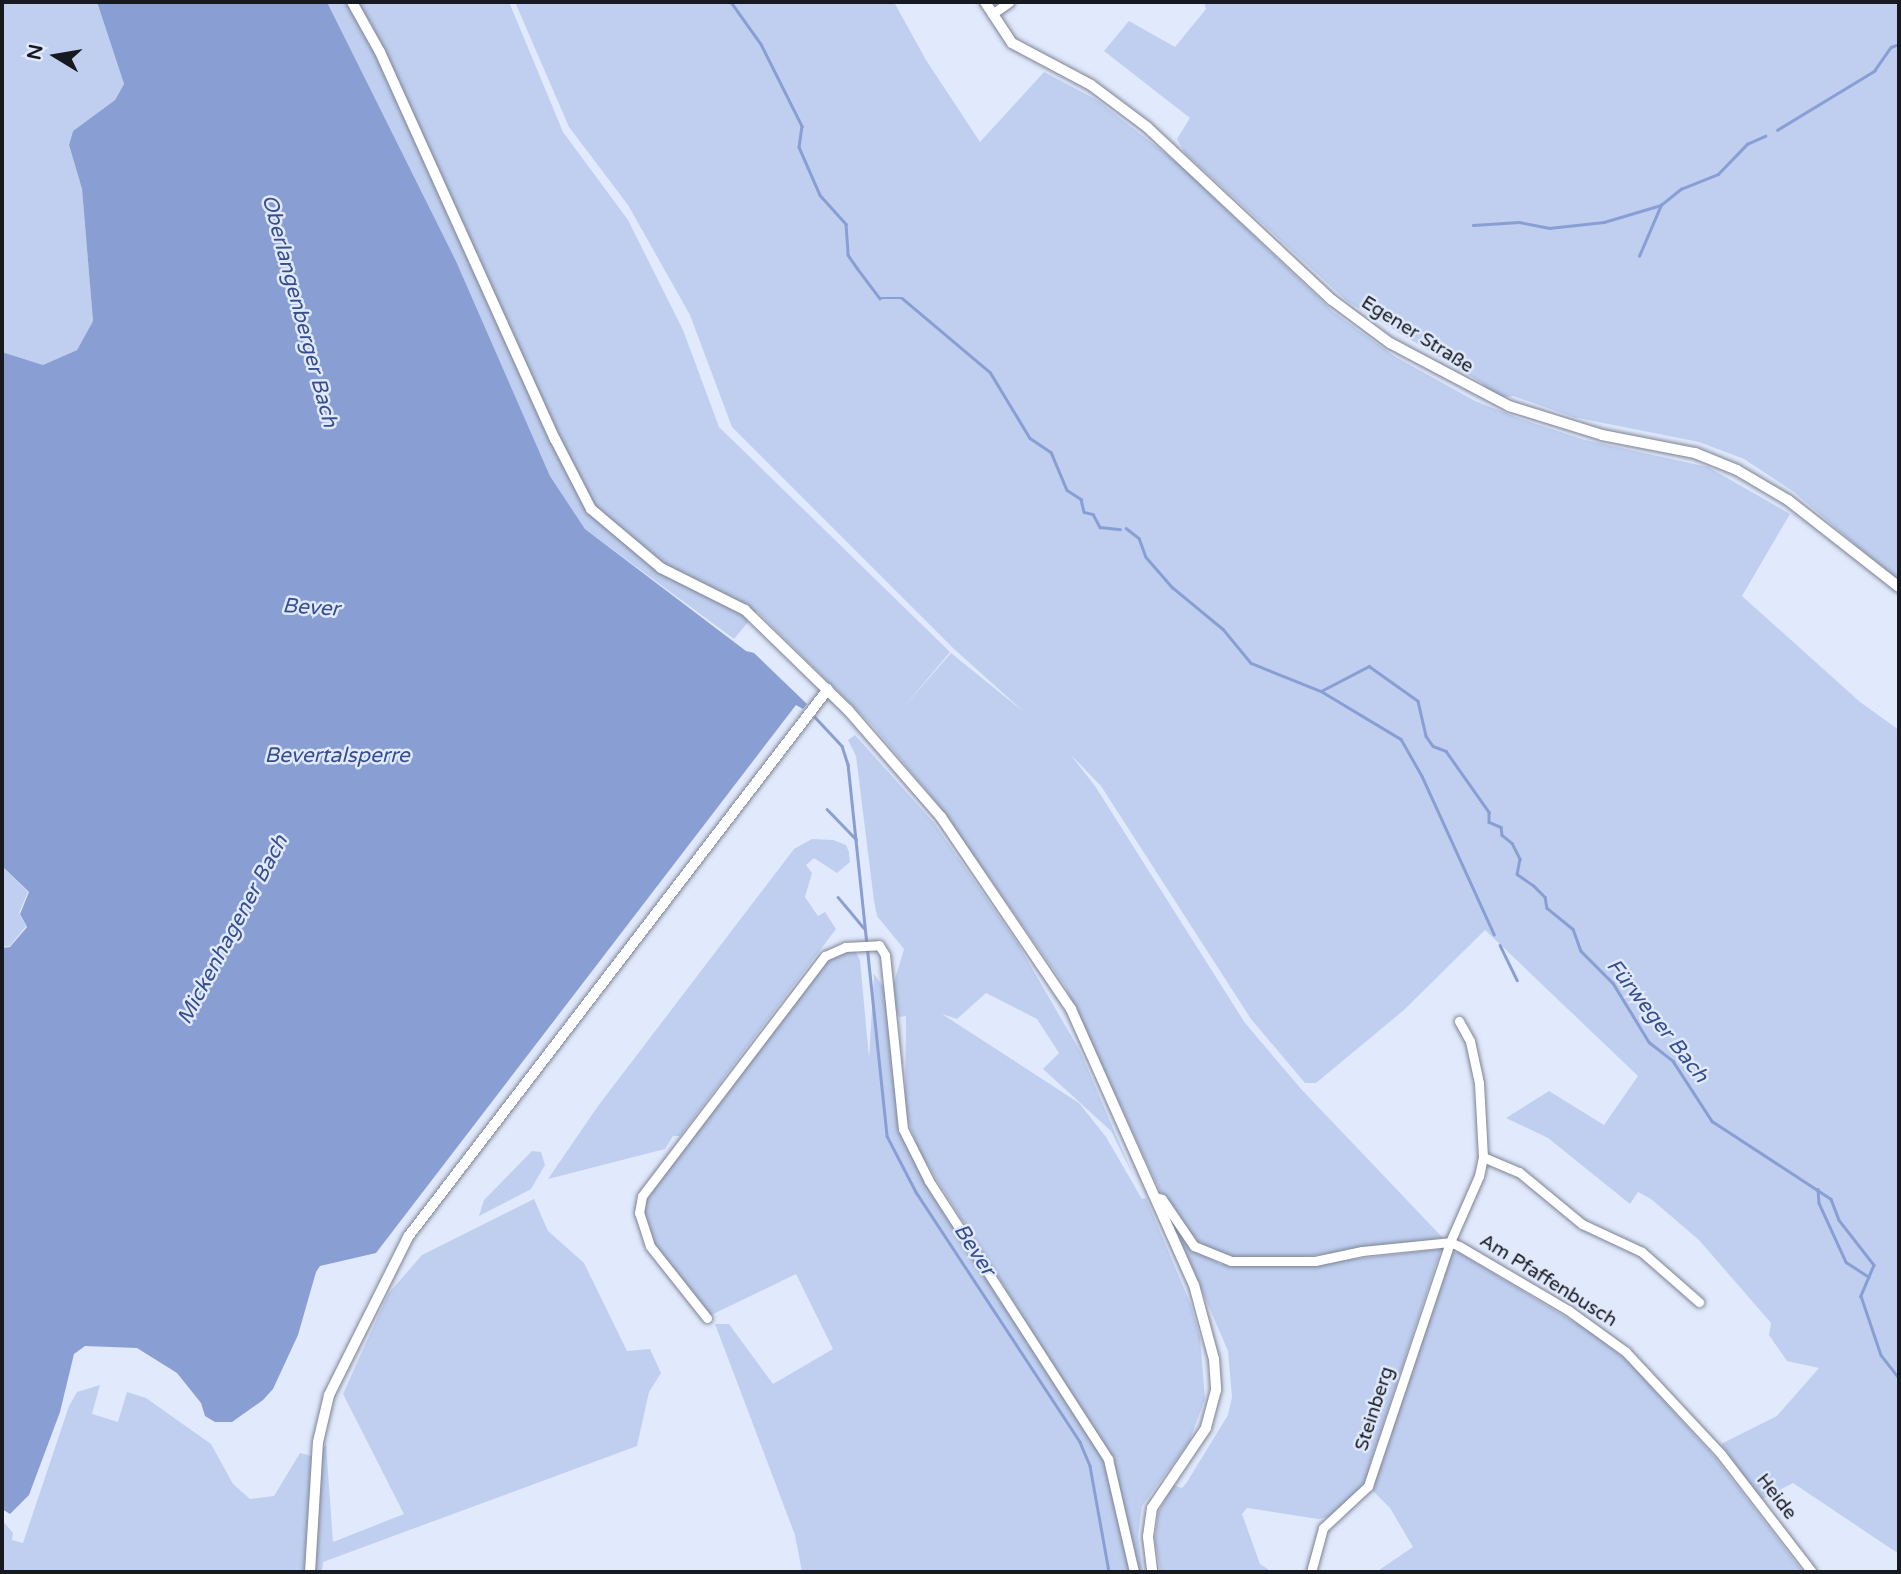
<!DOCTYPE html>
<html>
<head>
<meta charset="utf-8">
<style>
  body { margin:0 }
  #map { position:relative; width:1901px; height:1574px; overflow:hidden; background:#e1e9fc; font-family:"Varela Round",sans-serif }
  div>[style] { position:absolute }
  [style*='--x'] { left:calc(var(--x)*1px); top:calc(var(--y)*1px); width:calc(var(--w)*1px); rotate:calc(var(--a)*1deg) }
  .green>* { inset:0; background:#c0cff0 }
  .water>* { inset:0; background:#899fd4 }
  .stream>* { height:2.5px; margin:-1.25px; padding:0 1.25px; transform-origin:1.25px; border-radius:1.25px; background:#899fd4 }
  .roads { filter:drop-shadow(0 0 2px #7c8394) drop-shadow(0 0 2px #7c8394) }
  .minor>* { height:9px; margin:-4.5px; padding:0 4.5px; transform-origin:4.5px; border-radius:4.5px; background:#fff }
  .tertiary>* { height:10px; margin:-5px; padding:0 5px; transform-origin:5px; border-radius:5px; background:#fff }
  span { translate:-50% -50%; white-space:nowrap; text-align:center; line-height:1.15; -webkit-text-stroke:5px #e1e9fc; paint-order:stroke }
  .street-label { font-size:19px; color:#16191f }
  .water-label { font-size:21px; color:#364e8f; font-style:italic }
  .frame { position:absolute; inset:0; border:4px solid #16191f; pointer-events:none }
  .north { position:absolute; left:21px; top:21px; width:70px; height:70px; -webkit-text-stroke:5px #e1e9fc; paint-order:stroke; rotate:281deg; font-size:19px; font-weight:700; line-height:28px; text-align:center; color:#16191f }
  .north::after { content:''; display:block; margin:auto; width:24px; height:32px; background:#16191f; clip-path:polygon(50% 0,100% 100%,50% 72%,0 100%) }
</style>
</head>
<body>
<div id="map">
  <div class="green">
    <i style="clip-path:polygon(2px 2px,97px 2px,124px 84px,115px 100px,73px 131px,69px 145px,82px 189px,93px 321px,77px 350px,43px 365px,2px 352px)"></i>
    <i style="clip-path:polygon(327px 2px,509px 2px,563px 132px,628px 220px,683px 330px,719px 427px,950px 652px,903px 708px,951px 653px,1024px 712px,954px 649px,732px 427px,690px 315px,628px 205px,569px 127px,515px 2px,894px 2px,926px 60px,980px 142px,1044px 72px,1097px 100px,1181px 166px,1332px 311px,1394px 356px,1475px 401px,1521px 419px,1585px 440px,1708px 467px,1790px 514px,1742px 596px,1860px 702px,1899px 730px,1899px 1554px,1793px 1483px,1760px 1500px,1721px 1444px,1777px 1416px,1819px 1368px,1787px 1361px,1769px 1335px,1771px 1323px,1699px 1240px,1651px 1199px,1638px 1192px,1630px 1204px,1548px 1138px,1506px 1118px,1549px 1091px,1604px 1125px,1638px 1076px,1485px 930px,1404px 1010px,1316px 1083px,1305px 1083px,1251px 1019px,1101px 786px,1070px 754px,1095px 786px,1245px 1023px,1302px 1090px,1443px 1238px,1302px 1257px,1223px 1257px,1196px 1244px,1159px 1189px,1065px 986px,937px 803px,873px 726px,757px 611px,734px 639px,585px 529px,550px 476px,456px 261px)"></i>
    <i style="clip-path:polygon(1204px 2px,1899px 2px,1899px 582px,1794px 492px,1744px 459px,1699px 442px,1573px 417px,1513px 396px,1493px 399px,1482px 383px,1347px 301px,1185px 153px,1177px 139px,1190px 118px,1104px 51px,1129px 21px,1175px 47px,1206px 9px)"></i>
    <i style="clip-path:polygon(evenodd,855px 735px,934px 823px,1018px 944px,1080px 1051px,1134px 1177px,1111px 1131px,1043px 1069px,1059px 1053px,1037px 1019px,986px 993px,957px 1019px,942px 1014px,1079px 1103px,1106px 1137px,1142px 1199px,1146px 1198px,1191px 1305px,1200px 1337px,1205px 1399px,1189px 1442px,1142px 1506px,1138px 1536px,1143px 1572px,802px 1572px,795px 1535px,715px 1324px,729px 1324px,773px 1384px,833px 1349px,796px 1274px,709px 1316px,657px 1252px,649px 1234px,642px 1213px,646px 1193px,824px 961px,840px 950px,854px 949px,860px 960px,869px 1058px,874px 974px,890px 996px,904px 949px,877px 916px,874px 901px,856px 756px,848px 740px,855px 735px,891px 999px,899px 1017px,906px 1016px,905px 1112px,920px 1153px,1102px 1442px,915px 1157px,900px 1113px,891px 999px)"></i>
    <i style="clip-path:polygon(812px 839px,833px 840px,846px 845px,849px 852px,850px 862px,837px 873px,814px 858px,806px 865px,812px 873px,805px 897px,818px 916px,825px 912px,836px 929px,680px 1136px,673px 1136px,665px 1149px,548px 1179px,598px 1106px,794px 849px)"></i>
    <i style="clip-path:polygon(2px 866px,28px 892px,19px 913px,26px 926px,10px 946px,2px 947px)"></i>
    <i style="clip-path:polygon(532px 1151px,541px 1152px,545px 1165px,531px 1189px,479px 1216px,484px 1200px)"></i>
    <i style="clip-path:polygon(534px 1199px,548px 1231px,584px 1263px,627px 1351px,650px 1349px,661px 1373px,649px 1392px,637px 1446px,323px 1562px,322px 1572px,313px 1572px,322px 1450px,326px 1444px,333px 1542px,404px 1514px,343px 1394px,388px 1294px,422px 1255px)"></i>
    <i style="clip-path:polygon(1169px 1214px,1191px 1248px,1220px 1264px,1294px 1266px,1441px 1249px,1369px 1467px,1373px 1472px,1343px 1514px,1318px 1519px,1247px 1508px,1242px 1514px,1260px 1564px,1272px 1572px,1161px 1572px,1155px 1542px,1158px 1513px,1173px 1485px,1182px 1488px,1187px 1482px,1228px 1415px,1232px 1397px,1228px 1351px)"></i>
    <i style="clip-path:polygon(1458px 1252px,1592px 1333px,1629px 1362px,1717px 1460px,1803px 1572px,1376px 1572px,1413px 1547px,1390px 1508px,1371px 1489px,1452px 1254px)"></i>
    <i style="clip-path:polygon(100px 1385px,92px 1414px,118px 1422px,127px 1392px,146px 1398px,211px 1444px,233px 1484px,250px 1499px,274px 1496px,300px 1453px,312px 1456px,306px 1572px,2px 1572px,2px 1520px,13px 1533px,12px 1540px,23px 1543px,69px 1406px,77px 1392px)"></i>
  </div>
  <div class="water">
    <i style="clip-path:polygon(97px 2px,327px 2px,456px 261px,550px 476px,585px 529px,746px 651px,754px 653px,807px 704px,803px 709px,796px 705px,376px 1253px,320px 1266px,316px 1272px,298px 1335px,273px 1389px,263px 1400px,232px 1422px,215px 1422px,205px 1416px,201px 1403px,177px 1373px,137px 1348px,85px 1346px,74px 1354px,60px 1412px,29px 1495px,10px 1514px,2px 1509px,2px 948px,10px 947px,27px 927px,20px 914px,29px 892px,2px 866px,2px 352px,43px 365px,77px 350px,93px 321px,82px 189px,69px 145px,73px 131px,115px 100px,124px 84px)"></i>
  </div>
  <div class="stream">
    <i style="--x:731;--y:2;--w:52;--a:54.5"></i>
    <i style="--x:761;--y:44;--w:92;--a:63.4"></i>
    <i style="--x:802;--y:126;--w:21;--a:98"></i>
    <i style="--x:799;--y:147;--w:52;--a:66.4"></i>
    <i style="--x:820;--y:195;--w:39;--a:48"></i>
    <i style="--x:846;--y:224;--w:31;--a:86"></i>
    <i style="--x:848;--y:255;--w:16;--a:55"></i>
    <i style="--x:857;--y:268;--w:38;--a:53"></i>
    <i style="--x:880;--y:298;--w:22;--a:0"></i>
    <i style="--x:902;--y:298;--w:115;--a:40.1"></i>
    <i style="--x:990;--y:372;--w:77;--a:58.8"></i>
    <i style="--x:1030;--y:438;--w:25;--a:34"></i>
    <i style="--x:1051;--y:452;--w:41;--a:67.2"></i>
    <i style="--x:1067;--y:490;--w:17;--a:33"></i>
    <i style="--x:1081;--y:499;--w:13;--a:77"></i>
    <i style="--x:1084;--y:512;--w:9;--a:13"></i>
    <i style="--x:1093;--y:514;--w:15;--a:62"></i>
    <i style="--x:1100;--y:527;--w:20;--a:6"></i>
    <i style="--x:1777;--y:130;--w:114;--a:-31.3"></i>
    <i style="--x:1874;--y:71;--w:29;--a:-55"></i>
    <i style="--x:1891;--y:47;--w:9;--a:-21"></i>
    <i style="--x:1473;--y:225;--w:46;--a:-3.7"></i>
    <i style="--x:1519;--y:222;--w:31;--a:11"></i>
    <i style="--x:1549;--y:228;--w:55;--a:-6.2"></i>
    <i style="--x:1604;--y:222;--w:59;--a:-16.6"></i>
    <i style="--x:1661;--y:205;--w:26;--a:-39"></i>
    <i style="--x:1681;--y:189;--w:40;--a:-22"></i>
    <i style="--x:1718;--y:174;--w:42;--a:-46"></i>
    <i style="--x:1747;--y:144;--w:20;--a:-24"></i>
    <i style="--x:1639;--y:256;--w:56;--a:-66.7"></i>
    <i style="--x:1126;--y:528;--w:16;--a:38"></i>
    <i style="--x:1139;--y:538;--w:20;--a:70"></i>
    <i style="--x:1146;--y:557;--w:40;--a:49"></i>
    <i style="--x:1172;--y:587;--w:66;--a:39.5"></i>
    <i style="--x:1223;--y:629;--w:44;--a:50.5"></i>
    <i style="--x:1251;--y:663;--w:75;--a:21.8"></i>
    <i style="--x:1321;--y:691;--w:54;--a:-27.5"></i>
    <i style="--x:1369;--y:666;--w:60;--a:35.5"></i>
    <i style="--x:1418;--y:701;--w:36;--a:77"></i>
    <i style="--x:1426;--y:736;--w:12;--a:55"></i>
    <i style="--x:1433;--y:746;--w:14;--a:21"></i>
    <i style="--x:1446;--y:751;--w:75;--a:54.8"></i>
    <i style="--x:1489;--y:812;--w:10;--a:90"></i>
    <i style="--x:1489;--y:822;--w:13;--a:23"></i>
    <i style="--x:1501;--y:827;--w:8;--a:83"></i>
    <i style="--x:1502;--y:835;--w:13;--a:39"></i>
    <i style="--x:1512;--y:843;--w:18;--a:63"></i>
    <i style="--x:1520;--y:859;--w:15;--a:101"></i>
    <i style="--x:1517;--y:874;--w:19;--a:35"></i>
    <i style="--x:1533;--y:885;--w:17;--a:45"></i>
    <i style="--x:1545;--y:897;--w:11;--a:80"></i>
    <i style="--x:1547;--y:908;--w:33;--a:39"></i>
    <i style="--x:1573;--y:929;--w:23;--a:70"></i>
    <i style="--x:1581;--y:951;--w:45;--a:45"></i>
    <i style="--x:1613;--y:983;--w:69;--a:58.6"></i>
    <i style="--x:1649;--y:1042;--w:31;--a:38"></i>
    <i style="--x:1673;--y:1061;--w:72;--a:57"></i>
    <i style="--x:1712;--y:1121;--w:142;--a:33.2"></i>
    <i style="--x:1831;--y:1199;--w:22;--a:69"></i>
    <i style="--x:1839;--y:1220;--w:57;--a:52.1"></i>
    <i style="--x:1874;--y:1265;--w:34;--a:113"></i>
    <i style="--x:1861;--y:1296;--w:62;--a:71.3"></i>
    <i style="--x:1881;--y:1355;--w:29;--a:52"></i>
    <i style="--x:1321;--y:691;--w:93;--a:31"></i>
    <i style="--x:1401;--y:739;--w:43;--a:60.4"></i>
    <i style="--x:1422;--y:776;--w:174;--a:65.5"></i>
    <i style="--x:815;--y:717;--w:40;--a:47"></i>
    <i style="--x:842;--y:746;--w:19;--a:72"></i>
    <i style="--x:848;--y:764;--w:374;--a:84"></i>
    <i style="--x:887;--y:1136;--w:63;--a:62.6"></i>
    <i style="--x:916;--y:1192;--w:299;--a:56.7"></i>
    <i style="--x:1080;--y:1442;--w:26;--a:67"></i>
    <i style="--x:1090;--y:1466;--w:108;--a:79.8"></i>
    <i style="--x:827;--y:809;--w:42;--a:46"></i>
    <i style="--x:838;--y:897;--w:40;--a:50"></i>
    <i style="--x:1500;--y:945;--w:39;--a:64"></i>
    <i style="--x:1818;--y:1189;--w:14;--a:86"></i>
    <i style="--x:1819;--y:1203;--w:65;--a:65.4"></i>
    <i style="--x:1846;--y:1262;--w:27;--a:33"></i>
  </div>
  <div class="roads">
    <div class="minor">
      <i style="--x:992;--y:14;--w:21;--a:-35"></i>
      <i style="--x:1483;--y:1157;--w:39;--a:23"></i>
      <i style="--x:1519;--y:1172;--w:82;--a:39.5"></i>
      <i style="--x:1582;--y:1224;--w:66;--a:25"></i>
      <i style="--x:1642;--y:1252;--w:76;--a:41.3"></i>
      <i style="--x:1155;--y:1197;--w:7;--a:16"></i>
      <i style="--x:1162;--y:1199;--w:57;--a:55.8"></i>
      <i style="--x:1194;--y:1246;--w:40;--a:22"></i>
      <i style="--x:1231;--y:1261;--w:84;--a:0"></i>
      <i style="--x:1315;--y:1261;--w:48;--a:-12"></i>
      <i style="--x:1362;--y:1251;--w:88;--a:-5.8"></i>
      <i style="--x:1450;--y:1242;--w:10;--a:24"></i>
      <i style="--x:1459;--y:1246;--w:126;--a:30.4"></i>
      <i style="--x:1568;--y:1310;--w:72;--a:35.9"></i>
      <i style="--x:1626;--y:1352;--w:139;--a:47"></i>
      <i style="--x:1721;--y:1454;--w:149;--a:52.4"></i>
      <i style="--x:707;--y:1318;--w:92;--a:-128.4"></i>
      <i style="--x:650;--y:1246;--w:35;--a:-108"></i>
      <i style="--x:639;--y:1213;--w:17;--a:-80"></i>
      <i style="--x:642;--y:1196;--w:302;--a:-52.7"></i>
      <i style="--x:825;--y:956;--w:22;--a:-24"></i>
      <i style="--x:845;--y:947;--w:34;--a:-3"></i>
      <i style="--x:879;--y:945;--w:12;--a:59"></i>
      <i style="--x:885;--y:955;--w:175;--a:84.1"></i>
      <i style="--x:903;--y:1129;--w:58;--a:63.4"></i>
      <i style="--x:929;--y:1181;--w:331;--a:57.2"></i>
      <i style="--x:1108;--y:1459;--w:116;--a:77"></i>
      <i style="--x:1311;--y:1572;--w:46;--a:-74.7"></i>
      <i style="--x:1323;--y:1528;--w:62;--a:-43"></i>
      <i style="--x:1368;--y:1486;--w:257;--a:-71.4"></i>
      <i style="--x:1450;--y:1242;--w:72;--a:-66.3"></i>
      <i style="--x:1479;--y:1176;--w:19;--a:-78"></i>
      <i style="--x:1483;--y:1157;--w:74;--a:-93.1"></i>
      <i style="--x:1479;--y:1083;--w:43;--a:-102.1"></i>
      <i style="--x:1470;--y:1041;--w:23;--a:-119"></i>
    </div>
    <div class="tertiary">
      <i style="--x:352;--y:2;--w:57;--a:60.8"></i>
      <i style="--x:380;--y:52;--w:425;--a:65.7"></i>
      <i style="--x:555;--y:439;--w:79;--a:62.8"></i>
      <i style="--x:591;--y:509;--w:92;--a:40.1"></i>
      <i style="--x:661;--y:568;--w:94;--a:26.6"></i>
      <i style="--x:745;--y:610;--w:144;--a:44.2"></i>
      <i style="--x:848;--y:710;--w:142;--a:49"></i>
      <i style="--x:941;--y:817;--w:232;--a:55.9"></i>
      <i style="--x:1071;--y:1009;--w:302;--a:66"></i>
      <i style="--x:1194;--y:1285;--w:77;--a:74.9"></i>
      <i style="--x:1214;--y:1359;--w:31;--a:86"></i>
      <i style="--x:1216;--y:1390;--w:39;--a:105"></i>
      <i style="--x:1206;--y:1428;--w:97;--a:124"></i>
      <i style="--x:1152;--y:1508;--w:29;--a:98"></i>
      <i style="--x:1148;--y:1537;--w:35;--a:83"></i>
      <i style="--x:985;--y:2;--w:49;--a:56.6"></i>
      <i style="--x:1012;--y:43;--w:89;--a:28"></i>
      <i style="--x:1091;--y:85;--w:70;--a:36.9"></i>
      <i style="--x:1147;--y:127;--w:253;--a:43.1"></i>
      <i style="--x:1332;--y:300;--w:72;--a:36.6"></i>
      <i style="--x:1390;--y:343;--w:135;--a:27.9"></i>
      <i style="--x:1509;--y:406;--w:97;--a:17.3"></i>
      <i style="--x:1602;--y:435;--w:95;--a:11"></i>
      <i style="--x:1695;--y:453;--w:45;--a:22"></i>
      <i style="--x:1737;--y:470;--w:59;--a:30.5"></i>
      <i style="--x:1788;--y:500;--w:141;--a:38.1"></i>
      <i style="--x:310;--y:1572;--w:130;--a:-86.5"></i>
      <i style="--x:318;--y:1442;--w:48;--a:-76.8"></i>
      <i style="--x:329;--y:1395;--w:177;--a:-63.4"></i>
      <i style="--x:408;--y:1237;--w:690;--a:-52.53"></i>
    </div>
  </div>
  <div class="street-label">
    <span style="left:1417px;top:335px;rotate:32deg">Egener Straße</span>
    <span style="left:1548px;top:1281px;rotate:32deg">Am Pfaffenbusch</span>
    <span style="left:1375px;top:1409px;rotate:-72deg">Steinberg</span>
    <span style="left:1776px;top:1497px;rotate:52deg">Heide</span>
  </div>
  <div class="water-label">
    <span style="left:299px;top:311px;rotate:75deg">Oberlangenberger Bach</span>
    <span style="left:311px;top:608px;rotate:4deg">Bever</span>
    <span style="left:337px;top:756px">Bevertalsperre</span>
    <span style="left:233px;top:930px;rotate:-62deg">Mickenhagener Bach</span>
    <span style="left:1657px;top:1021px;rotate:52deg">Fürweger Bach</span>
    <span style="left:974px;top:1250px;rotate:57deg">Bever</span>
  </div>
  <div class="frame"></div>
  <div class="north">N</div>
</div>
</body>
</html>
